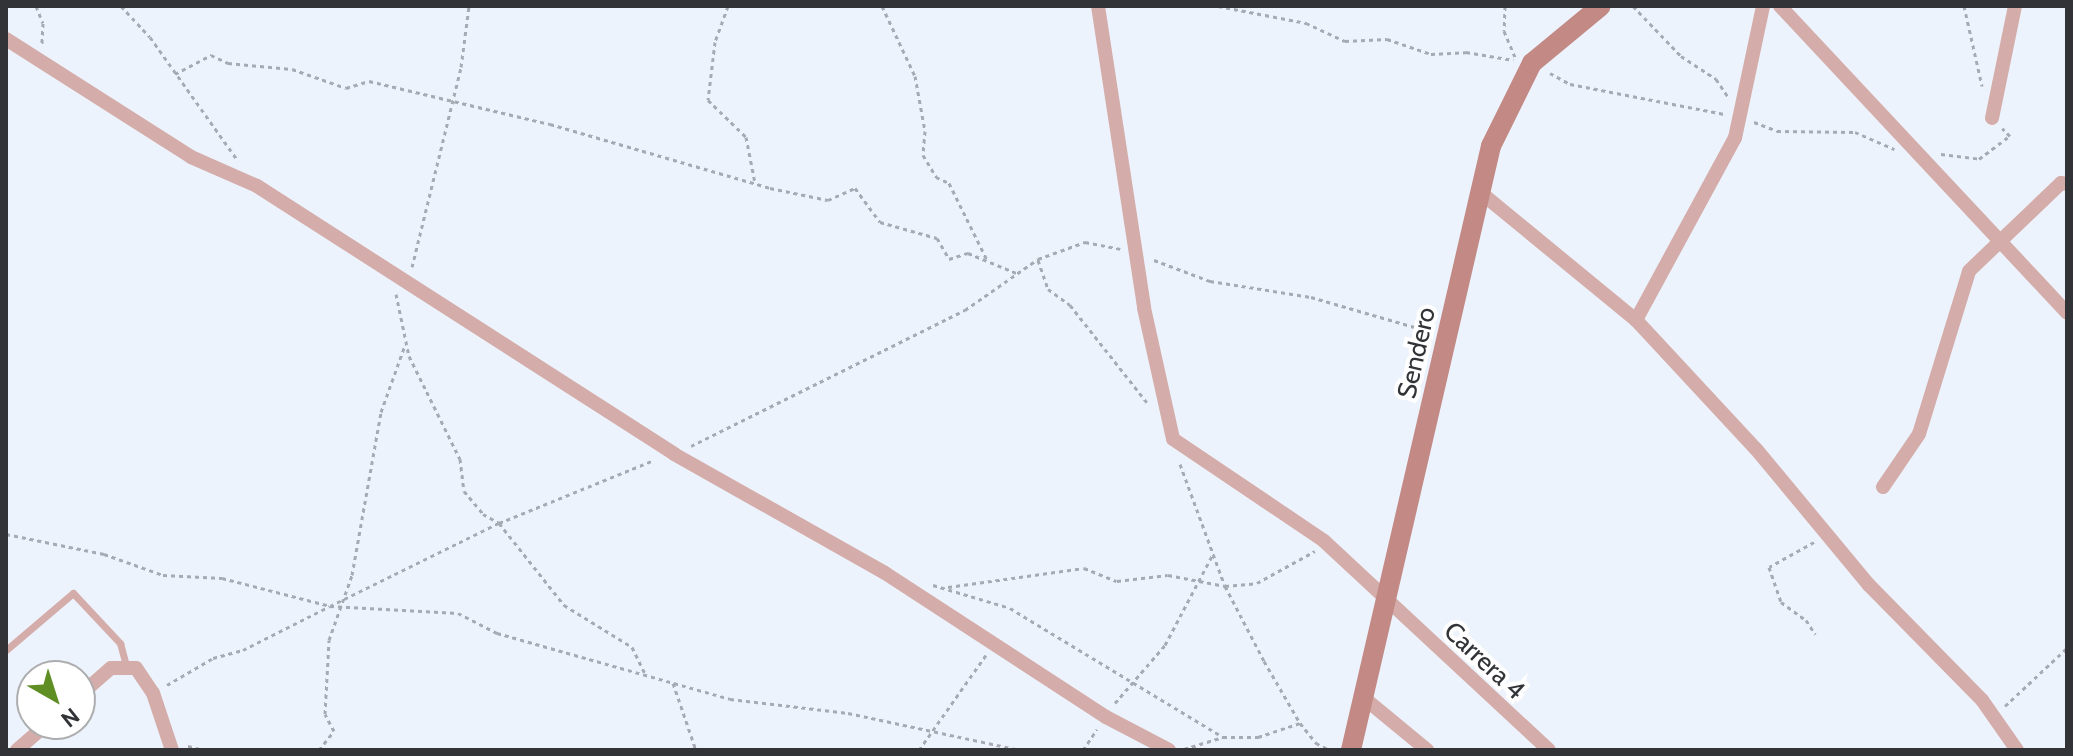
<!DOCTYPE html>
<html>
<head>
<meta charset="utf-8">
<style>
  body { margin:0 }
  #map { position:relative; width:2073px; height:756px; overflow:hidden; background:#edf3fd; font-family:Cabin,sans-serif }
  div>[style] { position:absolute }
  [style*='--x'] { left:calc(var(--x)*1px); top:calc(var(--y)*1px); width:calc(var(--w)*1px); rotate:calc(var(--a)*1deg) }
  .path>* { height:3px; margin-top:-1.5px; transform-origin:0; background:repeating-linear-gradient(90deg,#a6aab2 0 4px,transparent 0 8px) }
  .service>* { height:7px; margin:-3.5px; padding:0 3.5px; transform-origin:3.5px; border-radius:3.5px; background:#d4aca9 }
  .minor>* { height:14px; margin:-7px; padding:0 7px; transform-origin:7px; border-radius:7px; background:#d4aca9 }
  .secondary>* { height:20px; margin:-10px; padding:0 10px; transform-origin:10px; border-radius:10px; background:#c28985 }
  span { translate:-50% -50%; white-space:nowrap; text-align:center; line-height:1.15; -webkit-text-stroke:8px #fff; paint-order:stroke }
  .street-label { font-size:26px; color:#313337 }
  .frame { position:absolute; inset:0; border:8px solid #313337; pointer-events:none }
  .north { position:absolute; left:16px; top:660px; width:80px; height:80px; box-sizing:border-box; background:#fff; border:2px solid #adadaf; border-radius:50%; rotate:141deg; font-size:22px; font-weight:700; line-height:32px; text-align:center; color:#313337 }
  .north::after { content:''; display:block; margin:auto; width:28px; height:36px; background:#5f8f24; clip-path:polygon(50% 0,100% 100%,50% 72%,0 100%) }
</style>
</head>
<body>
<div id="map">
  <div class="path">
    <i style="--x:36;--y:6;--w:18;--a:68"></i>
    <i style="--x:43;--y:23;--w:22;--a:93"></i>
    <i style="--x:121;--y:6;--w:42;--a:46.9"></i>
    <i style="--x:150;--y:37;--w:152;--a:54.6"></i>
    <i style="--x:728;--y:6;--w:38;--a:110"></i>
    <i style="--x:715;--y:42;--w:58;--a:96.9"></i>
    <i style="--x:708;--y:100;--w:53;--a:44.2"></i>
    <i style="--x:746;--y:137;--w:47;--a:78.9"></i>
    <i style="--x:882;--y:6;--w:77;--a:64.8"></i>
    <i style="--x:915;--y:76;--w:56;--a:79.7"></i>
    <i style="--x:925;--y:131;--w:24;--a:95"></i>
    <i style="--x:923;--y:155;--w:26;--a:59"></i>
    <i style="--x:936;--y:177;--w:14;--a:25"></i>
    <i style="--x:949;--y:183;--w:86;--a:63.7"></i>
    <i style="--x:1218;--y:6;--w:90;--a:10.9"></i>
    <i style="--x:1306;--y:23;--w:43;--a:24.8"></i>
    <i style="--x:1345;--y:41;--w:42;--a:-2.7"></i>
    <i style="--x:1387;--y:39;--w:46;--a:18.8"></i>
    <i style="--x:1431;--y:54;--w:35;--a:-3"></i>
    <i style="--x:1466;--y:52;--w:48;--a:9.7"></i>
    <i style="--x:1505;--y:6;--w:25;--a:92"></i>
    <i style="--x:1504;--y:31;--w:28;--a:67"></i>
    <i style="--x:1633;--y:6;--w:69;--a:46.2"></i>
    <i style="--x:1681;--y:56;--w:42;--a:33.3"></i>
    <i style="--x:1716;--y:79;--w:22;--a:56"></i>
    <i style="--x:1964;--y:6;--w:82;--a:77.3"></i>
    <i style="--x:1550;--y:73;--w:23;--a:29"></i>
    <i style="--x:1570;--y:84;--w:157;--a:11"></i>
    <i style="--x:175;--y:74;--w:41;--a:-27.8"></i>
    <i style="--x:211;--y:55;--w:19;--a:25"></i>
    <i style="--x:228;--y:63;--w:64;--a:5.4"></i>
    <i style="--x:292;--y:69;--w:57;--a:19.4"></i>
    <i style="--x:346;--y:88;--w:24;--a:-17"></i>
    <i style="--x:369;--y:81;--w:186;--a:13.4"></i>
    <i style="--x:550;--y:124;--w:229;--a:16.2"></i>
    <i style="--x:770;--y:188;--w:59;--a:11.7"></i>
    <i style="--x:828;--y:200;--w:30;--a:-24"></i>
    <i style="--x:855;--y:188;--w:42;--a:53.7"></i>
    <i style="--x:880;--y:222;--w:59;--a:15.7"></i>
    <i style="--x:937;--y:238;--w:24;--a:60"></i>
    <i style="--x:949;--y:259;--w:20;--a:-18"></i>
    <i style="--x:968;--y:253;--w:52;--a:22.6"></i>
    <i style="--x:1754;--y:122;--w:25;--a:21"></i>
    <i style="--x:1777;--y:131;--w:78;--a:0.7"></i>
    <i style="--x:1855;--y:132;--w:43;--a:23.6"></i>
    <i style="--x:1941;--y:154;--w:38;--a:7"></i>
    <i style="--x:1979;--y:159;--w:39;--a:-37"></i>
    <i style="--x:2010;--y:136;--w:11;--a:-135"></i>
    <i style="--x:1038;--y:260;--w:31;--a:71"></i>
    <i style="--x:1048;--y:289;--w:27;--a:36"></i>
    <i style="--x:1070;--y:305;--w:127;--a:51.7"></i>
    <i style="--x:1154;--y:260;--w:60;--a:20.6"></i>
    <i style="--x:1210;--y:281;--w:102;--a:9"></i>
    <i style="--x:1311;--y:297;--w:122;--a:16.2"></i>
    <i style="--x:412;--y:267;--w:206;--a:-76.2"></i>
    <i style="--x:461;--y:67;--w:62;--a:-82.5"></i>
    <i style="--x:396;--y:294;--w:63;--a:78.2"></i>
    <i style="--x:409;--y:356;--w:115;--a:63.7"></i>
    <i style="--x:460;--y:459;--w:32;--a:83"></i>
    <i style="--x:464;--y:491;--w:30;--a:50"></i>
    <i style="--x:483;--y:514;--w:18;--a:29"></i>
    <i style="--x:499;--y:523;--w:105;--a:51.6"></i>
    <i style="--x:564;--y:605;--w:80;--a:31.7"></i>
    <i style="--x:632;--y:647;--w:32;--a:64"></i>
    <i style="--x:691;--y:446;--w:306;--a:-26.4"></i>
    <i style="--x:965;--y:310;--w:89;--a:-34.9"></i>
    <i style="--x:1038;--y:259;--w:50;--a:-19.9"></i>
    <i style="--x:1085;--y:242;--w:36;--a:11"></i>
    <i style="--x:1180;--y:464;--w:130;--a:69.8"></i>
    <i style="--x:1225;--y:586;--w:85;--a:62.5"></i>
    <i style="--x:1264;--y:661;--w:72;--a:59.9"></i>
    <i style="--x:1300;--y:723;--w:26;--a:51"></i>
    <i style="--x:1316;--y:743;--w:16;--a:27"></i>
    <i style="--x:6;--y:534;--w:100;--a:11.5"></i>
    <i style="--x:104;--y:554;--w:63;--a:19.6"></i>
    <i style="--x:163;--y:575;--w:59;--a:2.9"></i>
    <i style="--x:222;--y:578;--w:112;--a:14.5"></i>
    <i style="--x:330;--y:606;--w:188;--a:-26.2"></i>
    <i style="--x:499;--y:523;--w:167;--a:-22.1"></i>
    <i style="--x:1814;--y:542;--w:51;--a:150.9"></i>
    <i style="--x:1769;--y:567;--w:37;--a:71"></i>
    <i style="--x:1781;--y:602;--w:31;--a:36"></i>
    <i style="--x:1806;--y:620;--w:17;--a:57"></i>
    <i style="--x:933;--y:585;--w:80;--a:16.6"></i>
    <i style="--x:1010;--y:608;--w:249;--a:31.2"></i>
    <i style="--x:1223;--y:737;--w:35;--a:0"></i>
    <i style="--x:1258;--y:737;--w:44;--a:-18.4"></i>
    <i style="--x:948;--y:587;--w:137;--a:-8"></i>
    <i style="--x:1084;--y:568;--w:35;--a:22"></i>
    <i style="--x:1117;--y:581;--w:51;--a:-6.7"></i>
    <i style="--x:1168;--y:575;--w:58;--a:10.9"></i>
    <i style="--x:1225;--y:586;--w:32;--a:-5"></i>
    <i style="--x:1257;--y:583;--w:66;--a:-28.9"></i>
    <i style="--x:673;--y:683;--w:71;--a:71.1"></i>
    <i style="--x:167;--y:685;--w:53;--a:-30.4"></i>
    <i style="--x:213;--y:658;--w:31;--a:-15"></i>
    <i style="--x:243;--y:650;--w:97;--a:-26.8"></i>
    <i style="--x:330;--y:606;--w:128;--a:3.1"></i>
    <i style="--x:458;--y:613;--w:44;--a:27.1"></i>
    <i style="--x:497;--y:633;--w:242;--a:15.8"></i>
    <i style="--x:730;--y:699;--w:119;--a:6.8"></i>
    <i style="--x:848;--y:713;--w:177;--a:12.1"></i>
    <i style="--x:1115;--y:703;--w:77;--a:-49.2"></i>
    <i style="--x:1165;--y:645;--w:103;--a:-62.2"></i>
    <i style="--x:2005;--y:706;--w:85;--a:-43.1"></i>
    <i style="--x:188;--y:746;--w:16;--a:14"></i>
    <i style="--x:1184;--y:749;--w:41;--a:-17.1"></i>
    <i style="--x:319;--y:750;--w:24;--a:-52"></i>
    <i style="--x:334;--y:731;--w:19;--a:-118"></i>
    <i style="--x:325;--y:714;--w:74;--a:-86.9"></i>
    <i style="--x:329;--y:640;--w:69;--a:-70.5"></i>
    <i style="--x:352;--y:575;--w:166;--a:-79.9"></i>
    <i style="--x:381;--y:412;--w:71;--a:-70.3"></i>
    <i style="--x:919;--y:750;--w:116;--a:-54.8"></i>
    <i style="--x:1083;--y:750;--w:25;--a:-56"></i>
  </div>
  <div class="service">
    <i style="--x:6;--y:650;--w:88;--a:-40.4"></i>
    <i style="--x:73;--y:593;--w:69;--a:46.8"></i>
    <i style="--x:120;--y:643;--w:23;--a:75"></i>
  </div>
  <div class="minor">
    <i style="--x:1098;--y:6;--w:305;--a:81.3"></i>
    <i style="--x:1144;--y:308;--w:134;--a:77.5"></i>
    <i style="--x:1173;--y:439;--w:182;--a:34"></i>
    <i style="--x:1324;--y:541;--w:307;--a:42.9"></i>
    <i style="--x:1780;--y:6;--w:420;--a:46.9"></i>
    <i style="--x:6;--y:39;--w:219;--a:32.5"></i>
    <i style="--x:191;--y:157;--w:72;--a:23.7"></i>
    <i style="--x:257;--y:186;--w:496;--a:32.7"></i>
    <i style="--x:674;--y:454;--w:242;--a:29.4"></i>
    <i style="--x:885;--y:573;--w:264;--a:33.1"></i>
    <i style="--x:1106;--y:717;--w:71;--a:27.6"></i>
    <i style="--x:1992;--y:118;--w:114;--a:-78.4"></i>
    <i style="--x:1480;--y:192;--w:202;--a:39.4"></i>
    <i style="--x:1636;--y:320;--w:176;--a:47.1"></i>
    <i style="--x:1756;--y:449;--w:177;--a:50.3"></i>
    <i style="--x:1869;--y:585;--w:161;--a:45.5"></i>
    <i style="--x:1982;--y:700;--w:61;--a:55"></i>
    <i style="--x:1636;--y:320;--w:207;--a:-61.5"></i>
    <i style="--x:1735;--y:138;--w:135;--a:-78"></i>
    <i style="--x:1883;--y:487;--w:64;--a:-55.8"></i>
    <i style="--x:1919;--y:434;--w:170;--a:-72.9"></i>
    <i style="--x:1969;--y:271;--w:127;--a:-43.7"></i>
    <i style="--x:2061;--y:183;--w:6;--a:9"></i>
    <i style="--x:80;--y:695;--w:41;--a:-41.1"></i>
    <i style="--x:111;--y:668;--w:25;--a:0"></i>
    <i style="--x:136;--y:668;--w:30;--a:56"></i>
    <i style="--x:153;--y:693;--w:60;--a:71.6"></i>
    <i style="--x:1364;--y:698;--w:82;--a:39.5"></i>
    <i style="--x:17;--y:750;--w:40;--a:-41"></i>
  </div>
  <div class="secondary">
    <i style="--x:1351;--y:750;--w:620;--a:-76.95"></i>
    <i style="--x:1491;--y:146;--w:93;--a:-63.7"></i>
    <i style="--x:1532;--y:63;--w:89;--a:-39.6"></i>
  </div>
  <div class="street-label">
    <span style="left:1417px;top:353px;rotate:-77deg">Sendero</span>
    <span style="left:1484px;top:661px;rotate:43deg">Carrera 4</span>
  </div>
  <div class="frame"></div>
  <div class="north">N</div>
</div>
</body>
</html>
